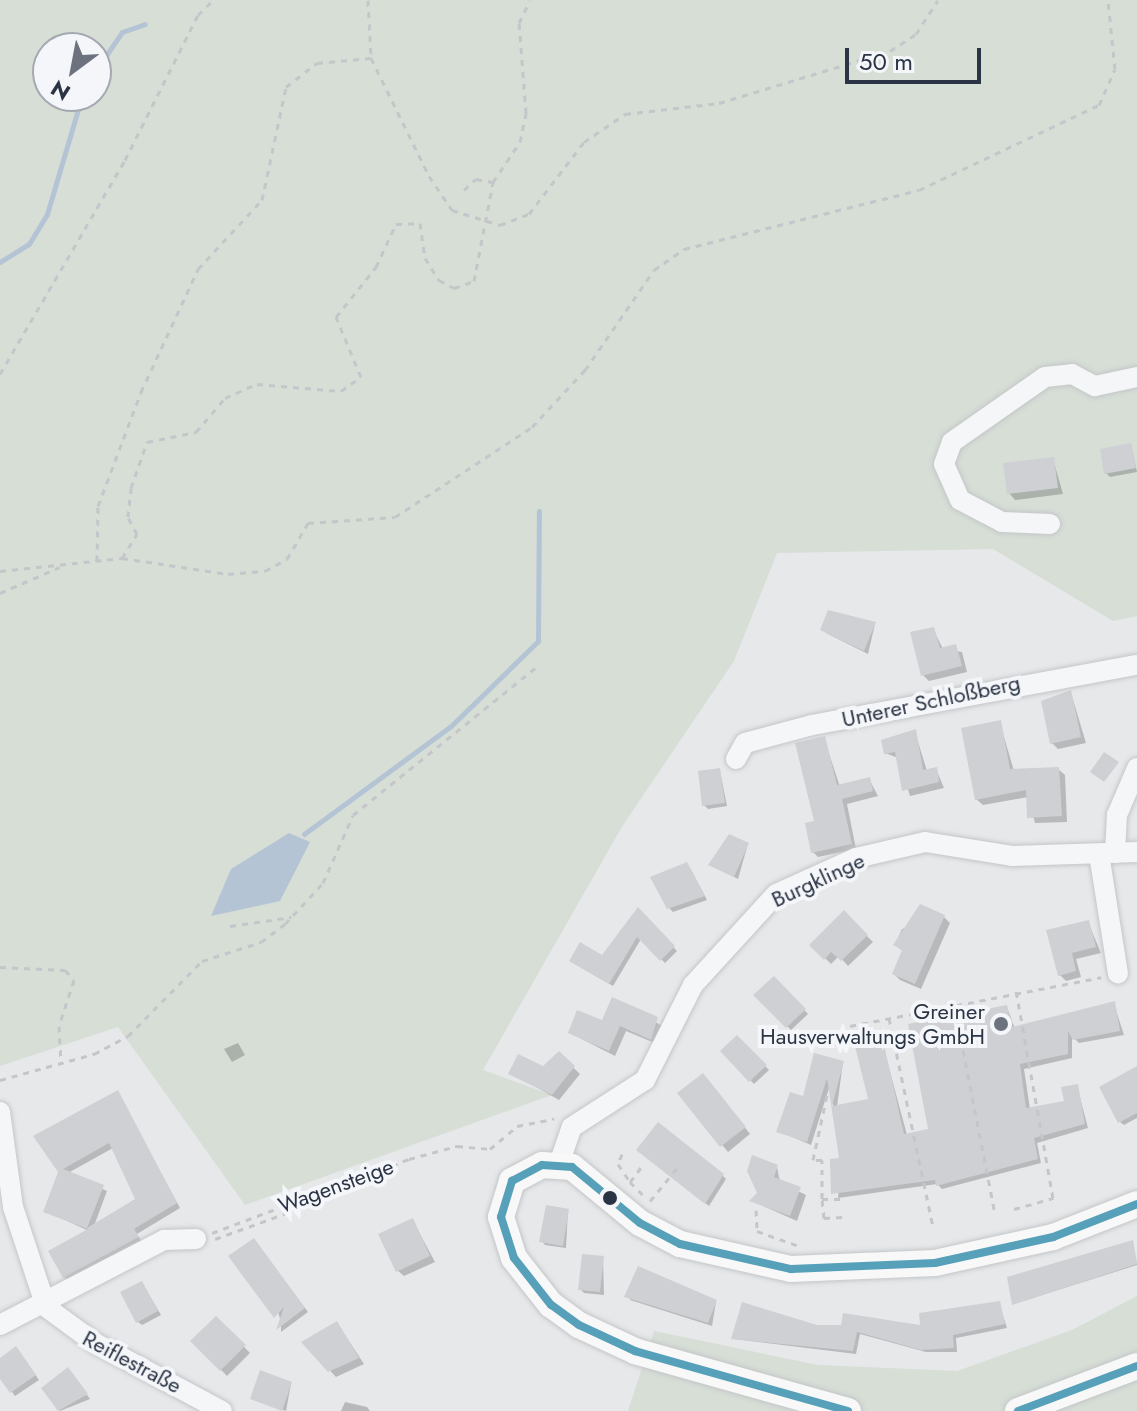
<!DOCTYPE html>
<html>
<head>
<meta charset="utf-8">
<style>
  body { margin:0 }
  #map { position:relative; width:1137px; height:1411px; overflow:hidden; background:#e6e8ea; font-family:Jost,sans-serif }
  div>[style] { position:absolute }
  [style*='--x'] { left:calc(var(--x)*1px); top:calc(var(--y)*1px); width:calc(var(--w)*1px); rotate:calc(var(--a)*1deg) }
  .green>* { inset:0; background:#d6ded6 }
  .water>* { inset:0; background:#b4c4d5 }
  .shadow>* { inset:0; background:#0003 }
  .stream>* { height:5px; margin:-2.5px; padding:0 2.5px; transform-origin:2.5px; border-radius:2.5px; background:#b4c4d5 }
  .building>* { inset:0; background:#ced0d3 }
  .path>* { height:3px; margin-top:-1.5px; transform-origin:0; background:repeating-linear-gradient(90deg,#c5c6ca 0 6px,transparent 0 12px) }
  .roads { filter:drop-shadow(0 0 2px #c4c6c8) drop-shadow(0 0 2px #c4c6c8) }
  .minor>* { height:20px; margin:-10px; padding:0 10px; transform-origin:10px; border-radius:10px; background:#f5f6f7 }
  .major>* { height:26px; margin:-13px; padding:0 13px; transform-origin:13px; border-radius:13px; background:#f8f8f8 }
  .bus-1>* { height:8px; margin:-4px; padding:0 4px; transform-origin:4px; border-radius:4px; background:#57a0b9 }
  .dots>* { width:22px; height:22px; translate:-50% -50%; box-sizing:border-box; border:4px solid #f4f6f9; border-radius:50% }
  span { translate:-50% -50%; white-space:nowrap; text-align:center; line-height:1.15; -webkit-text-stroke:8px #f4f6f9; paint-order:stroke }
  .street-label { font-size:22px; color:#2b3445 }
  .poi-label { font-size:22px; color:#2b3445 }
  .right { translate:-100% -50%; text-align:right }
  .north { position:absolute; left:32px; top:32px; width:80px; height:80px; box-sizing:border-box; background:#f4f6f9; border:2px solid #a4a8b1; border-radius:50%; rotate:212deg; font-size:22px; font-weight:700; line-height:32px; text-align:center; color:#2b3445 }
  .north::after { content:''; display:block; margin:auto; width:28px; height:36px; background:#6c737f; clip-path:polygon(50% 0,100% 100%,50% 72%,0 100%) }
  .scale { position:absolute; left:845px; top:48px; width:136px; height:36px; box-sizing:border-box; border:4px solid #2b3445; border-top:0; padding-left:10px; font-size:24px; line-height:28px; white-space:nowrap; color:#2b3445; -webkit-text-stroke:6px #f4f6f9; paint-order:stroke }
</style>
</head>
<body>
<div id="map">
  <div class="green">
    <i style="clip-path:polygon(evenodd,0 0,1137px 0,1137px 616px,1113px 621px,993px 549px,777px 553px,734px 661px,623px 825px,483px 1070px,552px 1095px,245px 1205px,118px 1027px,0 1066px,0 0,48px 48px,96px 48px,96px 96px,48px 96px,48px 48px)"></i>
    <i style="clip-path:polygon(1137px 1296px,1137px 1411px,628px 1411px,654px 1331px,818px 1365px,957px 1371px,1072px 1330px)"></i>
  </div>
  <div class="water">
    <i style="clip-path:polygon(289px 833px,310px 842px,280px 901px,211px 916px,231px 869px)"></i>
  </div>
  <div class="shadow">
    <i style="clip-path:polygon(1131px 445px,1137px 472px,1110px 477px,1106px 473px)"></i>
    <i style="clip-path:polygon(1053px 459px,1063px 494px,1015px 500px,1009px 493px)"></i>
    <i style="clip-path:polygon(875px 624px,868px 654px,826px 633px)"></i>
    <i style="clip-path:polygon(933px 629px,943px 649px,962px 652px,967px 672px,929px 681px,923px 675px)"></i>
    <i style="clip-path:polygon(1071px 693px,1086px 743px,1058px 749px,1052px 743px)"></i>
    <i style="clip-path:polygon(1000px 723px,1014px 771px,1058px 769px,1065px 775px,1067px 822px,1035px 823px,1028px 797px,983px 805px,976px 799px)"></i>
    <i style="clip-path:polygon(915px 732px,927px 771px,936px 769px,944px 788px,910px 796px,898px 758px,885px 753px)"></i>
    <i style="clip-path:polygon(824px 738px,840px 787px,869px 779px,878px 796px,847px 804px,856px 849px,818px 857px,813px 852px)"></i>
    <i style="clip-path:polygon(720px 771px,727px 806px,708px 809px,704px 805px)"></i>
    <i style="clip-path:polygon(748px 844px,738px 879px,710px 865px)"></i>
    <i style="clip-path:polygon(690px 868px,707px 900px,673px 912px,669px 908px)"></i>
    <i style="clip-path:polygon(638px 910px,677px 951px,665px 963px,641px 939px,613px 986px,575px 964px,603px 958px)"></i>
    <i style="clip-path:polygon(844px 913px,873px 942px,848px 966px,839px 956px,831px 964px,812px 945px)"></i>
    <i style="clip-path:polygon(944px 917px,950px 923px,921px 989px,900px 980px,894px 974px,904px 952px,895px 945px,902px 929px)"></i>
    <i style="clip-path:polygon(1088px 922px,1101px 953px,1076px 959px,1081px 977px,1066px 981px,1060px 975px)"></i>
    <i style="clip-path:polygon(774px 978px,808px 1014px,791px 1030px,756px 995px)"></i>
    <i style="clip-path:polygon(613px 999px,666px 1028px,657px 1044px,626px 1031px,615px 1056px,570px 1033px,603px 1023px)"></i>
    <i style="clip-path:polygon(1114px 1004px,1124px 1035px,1079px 1043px,1072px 1036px,1072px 1058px,1024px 1069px,1030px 1109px,1066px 1103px,1077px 1086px,1088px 1128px,1037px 1143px,1041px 1163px,942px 1189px,937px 1184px,838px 1198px,841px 1160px,830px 1085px,811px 1145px,779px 1131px,843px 1062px,837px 1107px,870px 1100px,882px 1042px,907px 1135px,931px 1130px,1007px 1007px,1015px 1029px)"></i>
    <i style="clip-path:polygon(737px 1037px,769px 1070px,754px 1084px,723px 1051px)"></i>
    <i style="clip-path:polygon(238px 1043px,245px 1055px,232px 1062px,224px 1049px)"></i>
    <i style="clip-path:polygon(559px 1054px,580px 1074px,559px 1100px,511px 1073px,544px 1068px)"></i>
    <i style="clip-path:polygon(1137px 1068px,1137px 1118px,1124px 1125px,1120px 1122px)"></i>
    <i style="clip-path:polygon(709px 1081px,750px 1134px,728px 1152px,680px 1094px)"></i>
    <i style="clip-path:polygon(evenodd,117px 1092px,180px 1208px,137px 1234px,142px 1242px,69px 1281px,64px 1277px,89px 1231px,45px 1211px,60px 1172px,117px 1092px,113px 1148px,137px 1200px,94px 1226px,107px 1191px,68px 1173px,113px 1148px)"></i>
    <i style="clip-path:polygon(643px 1154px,723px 1176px,726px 1179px,709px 1206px)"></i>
    <i style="clip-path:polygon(777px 1167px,780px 1182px,806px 1195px,797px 1221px,752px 1201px)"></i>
    <i style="clip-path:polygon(568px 1210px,566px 1248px,545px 1245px,542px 1241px)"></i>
    <i style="clip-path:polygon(413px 1221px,435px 1262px,404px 1276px,397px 1270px)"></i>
    <i style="clip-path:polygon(1133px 1243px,1137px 1265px,1014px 1304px)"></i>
    <i style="clip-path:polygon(258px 1245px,308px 1312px,281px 1332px,281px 1322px)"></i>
    <i style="clip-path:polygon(603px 1258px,604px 1295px,584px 1293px,580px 1289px)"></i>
    <i style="clip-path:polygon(639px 1269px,716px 1302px,712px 1326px,630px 1300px)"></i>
    <i style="clip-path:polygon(142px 1283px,161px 1315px,142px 1325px,138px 1322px)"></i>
    <i style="clip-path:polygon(999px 1303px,1007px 1328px,956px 1338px,957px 1352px,926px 1352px,860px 1334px,856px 1354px,734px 1339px,817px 1327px,922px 1328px)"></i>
    <i style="clip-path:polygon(216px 1318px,250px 1353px,227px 1376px,193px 1341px)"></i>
    <i style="clip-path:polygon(337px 1323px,364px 1364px,336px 1377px,304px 1343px)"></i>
    <i style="clip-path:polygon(20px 1353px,39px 1380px,15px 1396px,0 1376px,0 1360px)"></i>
    <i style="clip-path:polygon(72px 1374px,90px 1399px,60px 1411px,43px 1389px)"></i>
    <i style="clip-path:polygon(291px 1384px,286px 1411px,252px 1398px)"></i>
    <i style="clip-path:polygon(345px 1402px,367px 1407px,370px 1411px,341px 1411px)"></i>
  </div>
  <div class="stream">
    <i style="--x:96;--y:70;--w:46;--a:-55.6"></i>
    <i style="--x:122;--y:32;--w:24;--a:-19"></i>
    <i style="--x:0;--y:262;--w:34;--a:-32"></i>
    <i style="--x:29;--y:244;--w:35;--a:-59"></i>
    <i style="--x:47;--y:214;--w:123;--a:-73.5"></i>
    <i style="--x:304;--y:834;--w:182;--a:-36.3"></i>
    <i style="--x:451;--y:726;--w:122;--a:-44.3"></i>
    <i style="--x:538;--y:641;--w:130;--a:-89.6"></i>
  </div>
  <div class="building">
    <i style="clip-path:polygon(1131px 443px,1136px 468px,1104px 474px,1100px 449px)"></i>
    <i style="clip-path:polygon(1054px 457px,1058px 488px,1007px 494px,1003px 463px)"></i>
    <i style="clip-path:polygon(828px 610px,876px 622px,864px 651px,820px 630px)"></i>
    <i style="clip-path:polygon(934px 627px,940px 648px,956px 644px,962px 666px,921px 676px,910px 632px)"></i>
    <i style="clip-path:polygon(1071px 690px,1081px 737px,1050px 744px,1041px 701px)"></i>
    <i style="clip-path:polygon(1001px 720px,1010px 769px,1059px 767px,1062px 816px,1027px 818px,1026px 790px,975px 800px,961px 728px)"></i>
    <i style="clip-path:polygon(916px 729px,923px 770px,937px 767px,939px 782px,902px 791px,895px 752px,884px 754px,881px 740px)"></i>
    <i style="clip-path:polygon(825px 736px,837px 785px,870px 777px,873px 791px,842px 799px,852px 844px,811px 853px,805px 823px,814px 821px,795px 743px)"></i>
    <i style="clip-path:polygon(1104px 752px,1119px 762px,1104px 782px,1090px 772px)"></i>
    <i style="clip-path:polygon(720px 768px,725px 803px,702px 806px,698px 771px)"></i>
    <i style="clip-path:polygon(729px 834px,749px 843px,734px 877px,708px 865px)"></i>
    <i style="clip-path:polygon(687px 862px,705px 896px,667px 909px,650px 877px)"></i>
    <i style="clip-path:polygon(920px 904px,945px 915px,915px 984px,892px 974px,902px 950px,893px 945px)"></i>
    <i style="clip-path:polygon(638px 907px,675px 946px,660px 961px,637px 937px,609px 984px,569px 961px,580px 942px,602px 955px)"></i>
    <i style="clip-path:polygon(844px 910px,868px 935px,841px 961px,831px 952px,824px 960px,809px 945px)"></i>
    <i style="clip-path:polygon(1089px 920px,1096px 947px,1072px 953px,1076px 971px,1058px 976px,1046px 930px)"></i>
    <i style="clip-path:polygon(774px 976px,806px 1009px,786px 1028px,753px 995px)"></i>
    <i style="clip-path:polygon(612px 997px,658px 1017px,651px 1040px,620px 1026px,609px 1051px,568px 1033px,577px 1010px,602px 1020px)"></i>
    <i style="clip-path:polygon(1115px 1001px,1120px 1031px,1073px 1040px,1068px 1031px,1068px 1054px,1020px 1064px,1026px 1108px,1064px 1101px,1061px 1087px,1078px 1084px,1085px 1124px,1034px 1138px,1038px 1159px,936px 1186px,935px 1180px,831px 1194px,830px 1159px,839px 1158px,827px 1078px,807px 1142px,776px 1132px,790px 1092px,803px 1096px,814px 1053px,844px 1061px,832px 1106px,868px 1099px,855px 1046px,883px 1040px,904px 1134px,928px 1129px,908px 1024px,1007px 1005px,1012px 1027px)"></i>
    <i style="clip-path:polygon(737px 1035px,767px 1065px,749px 1082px,720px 1051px)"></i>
    <i style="clip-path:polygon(559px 1051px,575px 1066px,552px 1095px,508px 1074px,518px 1054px,543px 1066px)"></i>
    <i style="clip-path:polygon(1137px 1066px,1137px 1113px,1118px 1123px,1099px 1087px)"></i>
    <i style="clip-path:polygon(703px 1073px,746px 1127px,720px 1147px,677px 1093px)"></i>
    <i style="clip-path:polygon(evenodd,118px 1090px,177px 1203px,134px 1229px,139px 1237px,63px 1278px,48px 1251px,88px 1229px,43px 1212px,58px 1172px,33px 1136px,118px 1090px,109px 1143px,135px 1199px,87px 1228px,104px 1185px,63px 1169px,109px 1143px)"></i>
    <i style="clip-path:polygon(658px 1122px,724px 1174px,705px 1204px,636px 1150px)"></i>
    <i style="clip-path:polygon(752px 1155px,778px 1165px,774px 1177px,801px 1187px,790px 1216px,749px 1201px,757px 1193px,747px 1171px)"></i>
    <i style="clip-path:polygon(546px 1205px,569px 1209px,563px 1246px,539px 1242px)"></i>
    <i style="clip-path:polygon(413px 1218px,430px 1256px,396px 1272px,378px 1234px)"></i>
    <i style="clip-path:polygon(254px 1238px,305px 1308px,276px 1330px,284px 1307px,274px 1318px,228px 1256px)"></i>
    <i style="clip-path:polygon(1133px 1240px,1137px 1264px,1012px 1305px,1007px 1277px)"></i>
    <i style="clip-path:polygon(582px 1254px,604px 1256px,600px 1292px,578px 1290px)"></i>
    <i style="clip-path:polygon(638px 1266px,717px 1300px,708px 1323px,624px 1297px)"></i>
    <i style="clip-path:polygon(142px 1281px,158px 1311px,136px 1323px,120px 1292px)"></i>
    <i style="clip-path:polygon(1000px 1301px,1005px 1324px,953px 1335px,954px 1348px,921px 1350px,857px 1332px,853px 1351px,731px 1339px,742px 1302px,817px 1325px,841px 1325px,843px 1313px,920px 1325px,919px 1313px)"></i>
    <i style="clip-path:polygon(216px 1316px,246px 1345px,220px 1371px,190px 1341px)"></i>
    <i style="clip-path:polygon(337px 1321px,359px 1358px,328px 1372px,301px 1342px)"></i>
    <i style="clip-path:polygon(16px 1346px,36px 1375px,10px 1393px,0 1379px,0 1358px)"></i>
    <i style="clip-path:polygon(68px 1367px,88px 1394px,58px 1411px,41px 1388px)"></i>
    <i style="clip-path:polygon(260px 1370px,292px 1382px,282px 1411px,250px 1399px)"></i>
  </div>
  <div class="path">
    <i style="--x:368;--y:0;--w:58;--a:87"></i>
    <i style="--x:371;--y:58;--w:131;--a:63.8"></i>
    <i style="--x:429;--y:176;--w:41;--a:55.9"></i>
    <i style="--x:452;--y:210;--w:50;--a:17.4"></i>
    <i style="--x:500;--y:225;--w:31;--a:-21"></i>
    <i style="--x:529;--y:214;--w:91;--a:-52.6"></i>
    <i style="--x:584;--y:142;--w:50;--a:-34.3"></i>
    <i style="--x:625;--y:114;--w:95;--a:-6.7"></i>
    <i style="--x:719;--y:103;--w:179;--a:-16.9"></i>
    <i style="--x:890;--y:51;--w:31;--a:-33"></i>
    <i style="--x:916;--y:34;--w:40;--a:-57.1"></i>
    <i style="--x:464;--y:190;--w:16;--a:-43"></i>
    <i style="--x:476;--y:179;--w:17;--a:10"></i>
    <i style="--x:0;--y:374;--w:248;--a:-59.7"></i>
    <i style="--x:125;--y:160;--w:162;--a:-63.3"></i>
    <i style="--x:198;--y:15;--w:21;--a:-45"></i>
    <i style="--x:122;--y:558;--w:28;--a:-58"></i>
    <i style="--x:137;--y:534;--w:19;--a:-118"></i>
    <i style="--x:128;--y:517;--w:29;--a:-84"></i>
    <i style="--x:131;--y:488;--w:49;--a:-70.8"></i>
    <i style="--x:147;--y:442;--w:50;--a:-11.5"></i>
    <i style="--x:196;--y:432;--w:45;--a:-49.5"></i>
    <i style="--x:225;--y:398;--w:35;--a:-24"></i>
    <i style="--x:257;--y:384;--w:84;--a:4.8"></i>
    <i style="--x:341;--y:391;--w:24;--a:-35"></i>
    <i style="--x:361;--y:377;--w:65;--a:-112.6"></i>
    <i style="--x:336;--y:317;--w:64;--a:-51.3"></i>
    <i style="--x:376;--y:267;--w:47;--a:-65.1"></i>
    <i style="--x:396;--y:224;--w:24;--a:-2"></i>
    <i style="--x:420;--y:223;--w:35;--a:82"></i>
    <i style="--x:425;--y:258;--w:26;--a:58"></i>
    <i style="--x:439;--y:280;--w:17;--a:28"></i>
    <i style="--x:454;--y:288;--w:21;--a:-19"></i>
    <i style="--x:474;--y:281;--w:101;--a:-79.1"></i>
    <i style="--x:493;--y:182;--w:48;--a:-56"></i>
    <i style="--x:520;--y:142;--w:30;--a:-78"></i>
    <i style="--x:526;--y:113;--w:90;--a:-94.4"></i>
    <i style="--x:519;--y:23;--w:25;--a:-64"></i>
    <i style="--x:97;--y:561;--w:55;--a:-89"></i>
    <i style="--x:98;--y:506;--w:122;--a:-69.3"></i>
    <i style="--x:141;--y:392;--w:136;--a:-65.1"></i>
    <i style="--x:198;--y:269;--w:94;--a:-47.2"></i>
    <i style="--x:262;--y:200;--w:116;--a:-78"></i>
    <i style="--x:286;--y:87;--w:39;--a:-38"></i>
    <i style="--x:317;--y:63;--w:54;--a:-5.3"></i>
    <i style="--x:0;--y:571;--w:123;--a:-6.1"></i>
    <i style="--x:122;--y:558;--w:107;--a:8.6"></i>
    <i style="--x:228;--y:574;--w:37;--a:-5"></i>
    <i style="--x:265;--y:571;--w:25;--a:-29"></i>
    <i style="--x:287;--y:559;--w:42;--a:-59.7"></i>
    <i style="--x:308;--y:523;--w:87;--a:-3.9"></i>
    <i style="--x:395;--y:517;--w:164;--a:-33.3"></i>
    <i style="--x:532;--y:427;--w:78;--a:-47.1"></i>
    <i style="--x:585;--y:370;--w:121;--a:-55.4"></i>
    <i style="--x:654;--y:270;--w:37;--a:-35"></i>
    <i style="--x:684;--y:249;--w:242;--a:-14.1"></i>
    <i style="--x:919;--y:190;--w:199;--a:-25.3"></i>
    <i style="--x:1099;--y:105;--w:39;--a:-66"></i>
    <i style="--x:1115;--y:69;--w:69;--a:-95.8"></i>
    <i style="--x:0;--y:593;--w:65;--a:-23.4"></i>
    <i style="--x:230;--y:926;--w:62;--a:-8.4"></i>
    <i style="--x:0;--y:967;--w:65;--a:2.6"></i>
    <i style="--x:65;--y:970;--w:13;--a:48"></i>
    <i style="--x:74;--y:980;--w:48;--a:108.1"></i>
    <i style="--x:59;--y:1026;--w:35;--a:87"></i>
    <i style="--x:954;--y:1003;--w:215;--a:79"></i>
    <i style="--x:889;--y:1018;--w:213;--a:78.1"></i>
    <i style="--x:850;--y:1026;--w:256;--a:-11"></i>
    <i style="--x:0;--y:1080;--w:98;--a:-15.5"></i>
    <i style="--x:94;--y:1054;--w:38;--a:-28"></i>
    <i style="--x:128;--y:1036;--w:105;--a:-45.4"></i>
    <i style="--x:202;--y:961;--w:62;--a:-17.9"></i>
    <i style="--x:261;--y:942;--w:30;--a:-37"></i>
    <i style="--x:285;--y:924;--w:56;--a:-47.2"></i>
    <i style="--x:323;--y:883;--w:74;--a:-66.2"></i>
    <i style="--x:353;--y:815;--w:240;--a:-38.9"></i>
    <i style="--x:622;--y:1154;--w:11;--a:112"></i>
    <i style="--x:618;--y:1164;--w:22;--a:56"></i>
    <i style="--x:630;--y:1182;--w:20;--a:-53"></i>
    <i style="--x:630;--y:1182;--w:20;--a:45"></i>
    <i style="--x:822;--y:1199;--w:39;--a:-90"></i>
    <i style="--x:822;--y:1160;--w:9;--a:180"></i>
    <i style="--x:813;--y:1160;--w:66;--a:-77.8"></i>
    <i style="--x:650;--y:1201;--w:44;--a:-50.5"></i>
    <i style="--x:1014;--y:1209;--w:41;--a:-15.8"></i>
    <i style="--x:1053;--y:1198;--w:211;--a:-100.1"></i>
    <i style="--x:756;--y:1210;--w:21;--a:87"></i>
    <i style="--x:757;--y:1231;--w:45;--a:19.7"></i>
    <i style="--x:842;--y:1217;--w:18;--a:177"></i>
    <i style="--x:824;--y:1218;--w:19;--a:-96"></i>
    <i style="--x:822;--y:1199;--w:20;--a:0"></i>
    <i style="--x:212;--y:1233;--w:210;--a:-20.6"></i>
    <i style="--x:409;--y:1159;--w:50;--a:-15.2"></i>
    <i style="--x:457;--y:1146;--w:33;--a:5"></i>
    <i style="--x:490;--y:1149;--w:35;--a:-40"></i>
    <i style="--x:517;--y:1126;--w:38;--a:-11"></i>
    <i style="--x:215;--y:1239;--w:187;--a:-20"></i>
    <i style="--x:391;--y:1175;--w:8;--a:-76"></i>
  </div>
  <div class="roads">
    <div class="minor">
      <i style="--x:1050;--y:524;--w:48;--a:-177.6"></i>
      <i style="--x:1002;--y:522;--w:47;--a:-152.4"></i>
      <i style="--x:960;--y:500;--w:39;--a:-114"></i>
      <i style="--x:944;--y:464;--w:23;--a:-70"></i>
      <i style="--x:952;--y:442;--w:113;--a:-35"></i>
      <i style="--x:1045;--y:377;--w:27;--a:-6"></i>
      <i style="--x:1072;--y:374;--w:26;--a:28"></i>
      <i style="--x:1095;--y:386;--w:43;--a:-12.1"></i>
      <i style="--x:736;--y:759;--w:18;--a:-61"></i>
      <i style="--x:745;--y:743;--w:69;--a:-15"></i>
      <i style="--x:812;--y:725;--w:330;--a:-10.5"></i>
      <i style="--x:1115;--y:853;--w:38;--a:-87"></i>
      <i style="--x:1117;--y:815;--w:51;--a:-66.9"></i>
      <i style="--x:1099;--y:854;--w:121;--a:81"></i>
      <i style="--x:0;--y:1112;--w:96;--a:82.2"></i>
      <i style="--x:13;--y:1207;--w:105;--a:71.7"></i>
      <i style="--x:46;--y:1307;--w:61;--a:36.3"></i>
      <i style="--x:95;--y:1343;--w:144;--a:28.2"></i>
      <i style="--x:559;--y:1164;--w:39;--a:-71"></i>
      <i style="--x:572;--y:1127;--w:87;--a:-32.8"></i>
      <i style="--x:645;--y:1080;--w:106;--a:-63.2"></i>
      <i style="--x:693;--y:985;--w:123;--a:-47.6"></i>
      <i style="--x:776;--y:894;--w:88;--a:-24.2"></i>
      <i style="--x:856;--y:858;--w:71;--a:-13.1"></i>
      <i style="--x:925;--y:842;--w:88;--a:9.1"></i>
      <i style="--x:1012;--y:856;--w:125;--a:-1.8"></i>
      <i style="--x:0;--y:1325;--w:185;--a:-27.4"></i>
      <i style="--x:164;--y:1240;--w:32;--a:-2"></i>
    </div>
    <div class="major">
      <i style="--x:848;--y:1411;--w:221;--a:-164.3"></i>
      <i style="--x:635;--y:1351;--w:62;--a:-155.1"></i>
      <i style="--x:579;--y:1325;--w:34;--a:-144"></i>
      <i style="--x:551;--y:1305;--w:60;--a:-128.2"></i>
      <i style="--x:514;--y:1258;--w:43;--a:-107.6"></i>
      <i style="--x:501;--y:1217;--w:38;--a:-73"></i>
      <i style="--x:512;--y:1181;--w:34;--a:-28"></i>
      <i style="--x:542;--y:1165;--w:30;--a:4"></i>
      <i style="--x:572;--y:1167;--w:88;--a:39.5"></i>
      <i style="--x:640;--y:1223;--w:45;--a:27.7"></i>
      <i style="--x:680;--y:1244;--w:114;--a:12.7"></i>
      <i style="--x:791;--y:1269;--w:144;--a:-2.4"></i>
      <i style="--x:935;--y:1263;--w:121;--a:-12.4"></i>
      <i style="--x:1053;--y:1237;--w:90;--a:-21.4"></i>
      <i style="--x:1018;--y:1411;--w:127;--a:-20.7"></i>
    </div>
  </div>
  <div class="bus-1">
    <i style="--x:848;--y:1411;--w:221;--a:-164.3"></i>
    <i style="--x:635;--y:1351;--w:62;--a:-155.1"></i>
    <i style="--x:579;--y:1325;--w:34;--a:-144"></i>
    <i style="--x:551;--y:1305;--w:60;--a:-128.2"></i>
    <i style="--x:514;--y:1258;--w:43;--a:-107.6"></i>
    <i style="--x:501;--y:1217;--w:38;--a:-73"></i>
    <i style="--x:512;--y:1181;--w:34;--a:-28"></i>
    <i style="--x:542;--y:1165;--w:30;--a:4"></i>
    <i style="--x:572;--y:1167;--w:88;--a:39.5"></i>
    <i style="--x:640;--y:1223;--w:45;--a:27.7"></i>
    <i style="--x:680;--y:1244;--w:114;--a:12.7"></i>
    <i style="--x:791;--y:1269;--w:144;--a:-2.4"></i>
    <i style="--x:935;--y:1263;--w:121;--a:-12.4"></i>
    <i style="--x:1053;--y:1237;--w:90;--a:-21.4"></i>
    <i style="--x:1018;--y:1411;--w:127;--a:-20.7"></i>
  </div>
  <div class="dots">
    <i style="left:1001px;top:1024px;background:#6c737f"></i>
    <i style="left:610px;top:1198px;background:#2b3445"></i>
  </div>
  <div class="street-label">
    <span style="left:931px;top:701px;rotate:-12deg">Unterer Schloßberg</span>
    <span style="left:818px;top:880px;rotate:-25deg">Burgklinge</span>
    <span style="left:336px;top:1186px;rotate:-20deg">Wagensteige</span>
    <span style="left:132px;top:1362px;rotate:28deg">Reiflestraße</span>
  </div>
  <div class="poi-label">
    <span class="right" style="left:985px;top:1024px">Greiner<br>Hausverwaltungs GmbH</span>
  </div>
  <div class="north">N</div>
  <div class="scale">50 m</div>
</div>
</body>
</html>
